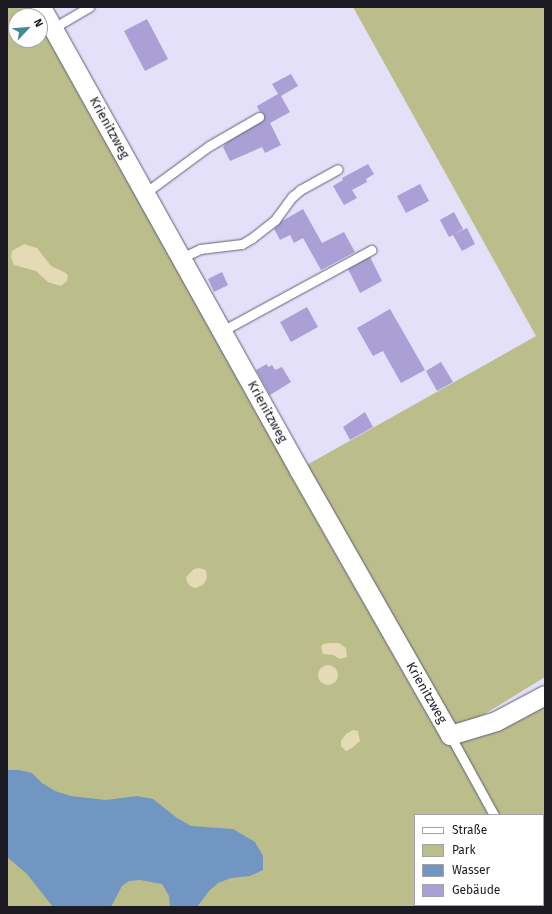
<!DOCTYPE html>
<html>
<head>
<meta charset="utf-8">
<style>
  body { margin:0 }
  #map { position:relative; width:552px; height:914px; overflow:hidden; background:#e4e0f9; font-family:"Fira Sans",sans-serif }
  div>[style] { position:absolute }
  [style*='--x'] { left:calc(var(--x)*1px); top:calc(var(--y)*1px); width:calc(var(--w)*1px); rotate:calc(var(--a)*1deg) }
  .green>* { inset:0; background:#bbbe8b }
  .sand>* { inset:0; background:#e4dab5 }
  .round { border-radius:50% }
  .water>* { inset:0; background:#7196c1 }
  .building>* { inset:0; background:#aaa0d5 }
  .roads { filter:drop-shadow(0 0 1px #625e74) drop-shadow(0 0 1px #625e74) }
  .service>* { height:9px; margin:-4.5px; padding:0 4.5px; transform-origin:4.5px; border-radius:4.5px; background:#fff }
  .minor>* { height:19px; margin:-9.5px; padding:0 9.5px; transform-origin:9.5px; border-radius:9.5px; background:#fff }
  span { translate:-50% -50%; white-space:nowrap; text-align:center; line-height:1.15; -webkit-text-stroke:4px #fff; paint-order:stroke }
  .street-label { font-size:13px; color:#1c1a23 }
  .frame { position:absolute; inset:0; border:8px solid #1c1a23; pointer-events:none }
  .legend { position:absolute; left:414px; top:814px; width:130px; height:92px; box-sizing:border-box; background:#fff; border:1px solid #a4a3a7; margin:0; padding:5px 7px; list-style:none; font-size:12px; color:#1c1a23 }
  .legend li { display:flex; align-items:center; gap:8px; height:20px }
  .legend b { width:20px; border:1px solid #a4a3a7 }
  .north { position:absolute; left:8px; top:8px; width:40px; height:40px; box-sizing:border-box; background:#fff; border:1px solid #a4a3a7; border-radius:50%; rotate:64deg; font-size:11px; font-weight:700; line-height:16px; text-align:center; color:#1c1a23 }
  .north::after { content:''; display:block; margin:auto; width:14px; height:18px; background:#458997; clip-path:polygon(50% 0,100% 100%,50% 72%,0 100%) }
</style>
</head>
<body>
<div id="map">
  <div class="green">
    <i style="clip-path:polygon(7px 7px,32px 7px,37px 16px,16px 16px,16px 40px,40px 40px,40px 20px,491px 815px,415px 815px,415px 905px,542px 905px,543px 907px,7px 907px)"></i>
    <i style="clip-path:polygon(353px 7px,545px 7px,545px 677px,452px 734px,545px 695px,545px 907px,543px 905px,543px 815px,494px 815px,305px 466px,536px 336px)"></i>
  </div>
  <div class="sand">
    <i style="clip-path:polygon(24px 244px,37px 248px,51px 266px,66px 273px,68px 276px,67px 281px,61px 286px,54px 284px,48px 282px,36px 271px,14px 265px,11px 257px,12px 251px)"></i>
    <i style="clip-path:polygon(199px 568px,206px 570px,207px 578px,203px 585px,195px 588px,190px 586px,187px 582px,186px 577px,194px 569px)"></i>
    <i style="clip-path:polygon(330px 643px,339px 643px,346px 648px,347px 657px,340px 659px,333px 655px,323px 654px,321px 647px,323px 644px)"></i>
    <i class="round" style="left:318px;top:665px;width:20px;height:20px"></i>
    <i style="clip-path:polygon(353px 730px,358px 731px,360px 741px,352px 748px,346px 751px,341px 746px,341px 741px,346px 734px)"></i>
  </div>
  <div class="water">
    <i style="clip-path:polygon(7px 770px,19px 770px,32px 773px,42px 783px,55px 791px,71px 796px,106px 800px,137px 796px,153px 799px,177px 818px,191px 826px,233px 829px,255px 842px,263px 856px,263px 870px,250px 876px,231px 878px,218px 883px,209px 891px,197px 907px,170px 907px,169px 896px,162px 884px,140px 880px,129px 881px,122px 886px,111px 907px,53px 907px,27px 874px,7px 857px)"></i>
  </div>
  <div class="building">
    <i style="clip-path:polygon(147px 19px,168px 59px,145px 71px,124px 31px)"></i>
    <i style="clip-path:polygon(291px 74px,298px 86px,281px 96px,290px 112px,270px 123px,281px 145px,265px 153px,262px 147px,230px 161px,223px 147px,226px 143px,264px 120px,264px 114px,259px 111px,257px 106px,278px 94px,272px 84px)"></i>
    <i style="clip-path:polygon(368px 164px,374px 174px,366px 179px,367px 182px,352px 190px,357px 198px,344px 205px,333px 186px,343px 180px,342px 178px)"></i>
    <i style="clip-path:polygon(420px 184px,429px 201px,406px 213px,397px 196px)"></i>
    <i style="clip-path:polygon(303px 209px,322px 243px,344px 232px,355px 252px,321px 270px,303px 238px,294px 243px,290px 235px,280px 240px,274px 229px,282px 221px)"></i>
    <i style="clip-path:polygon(454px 212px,463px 229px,454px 234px,467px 228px,475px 244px,462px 251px,453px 235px,449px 237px,440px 220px)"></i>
    <i style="clip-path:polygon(370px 257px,382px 281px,360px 293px,348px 269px)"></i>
    <i style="clip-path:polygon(222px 272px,228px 285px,214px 292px,208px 279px)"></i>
    <i style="clip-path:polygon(307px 307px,318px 327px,291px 342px,280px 322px)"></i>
    <i style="clip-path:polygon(390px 309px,425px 370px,401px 383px,383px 351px,373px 356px,357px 328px)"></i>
    <i style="clip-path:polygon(441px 362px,453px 382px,437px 391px,426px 371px)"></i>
    <i style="clip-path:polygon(267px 364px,268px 367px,272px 365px,275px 370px,282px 367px,291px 382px,270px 395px,256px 370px)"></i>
    <i style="clip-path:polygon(365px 412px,373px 427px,350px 440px,343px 427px)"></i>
  </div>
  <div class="roads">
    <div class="service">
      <i style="--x:53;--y:28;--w:42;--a:-30.3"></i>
      <i style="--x:145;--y:193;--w:79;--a:-36.3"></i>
      <i style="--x:209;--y:146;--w:58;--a:-30.1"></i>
      <i style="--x:181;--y:258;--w:21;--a:-25"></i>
      <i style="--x:200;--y:249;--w:42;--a:-6.8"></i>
      <i style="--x:242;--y:244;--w:12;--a:-31"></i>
      <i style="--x:252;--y:238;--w:29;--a:-38"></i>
      <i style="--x:275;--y:220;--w:29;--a:-54"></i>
      <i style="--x:292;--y:197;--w:11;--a:-41"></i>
      <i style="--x:300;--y:190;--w:43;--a:-28.9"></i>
      <i style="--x:222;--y:331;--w:170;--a:-28.5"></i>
      <i style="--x:450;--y:735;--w:91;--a:61.2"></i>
      <i style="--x:543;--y:905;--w:2;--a:63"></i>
    </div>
    <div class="minor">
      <i style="--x:41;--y:7;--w:530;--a:60.87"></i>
      <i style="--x:299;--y:470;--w:305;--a:60.3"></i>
      <i style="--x:450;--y:735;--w:48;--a:-16.9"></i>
      <i style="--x:496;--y:721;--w:55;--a:-28"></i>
    </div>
  </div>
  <div class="street-label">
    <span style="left:109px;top:128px;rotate:61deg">Krienitzweg</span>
    <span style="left:267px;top:412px;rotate:61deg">Krienitzweg</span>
    <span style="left:426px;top:693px;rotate:60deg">Krienitzweg</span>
  </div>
  <div class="frame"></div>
  <ul class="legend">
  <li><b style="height:5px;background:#fff"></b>Straße</li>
  <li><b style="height:11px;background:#bbbe8b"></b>Park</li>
  <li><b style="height:11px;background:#7196c1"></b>Wasser</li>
  <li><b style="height:11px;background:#aaa0d5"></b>Gebäude</li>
  </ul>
  <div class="north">N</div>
</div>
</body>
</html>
